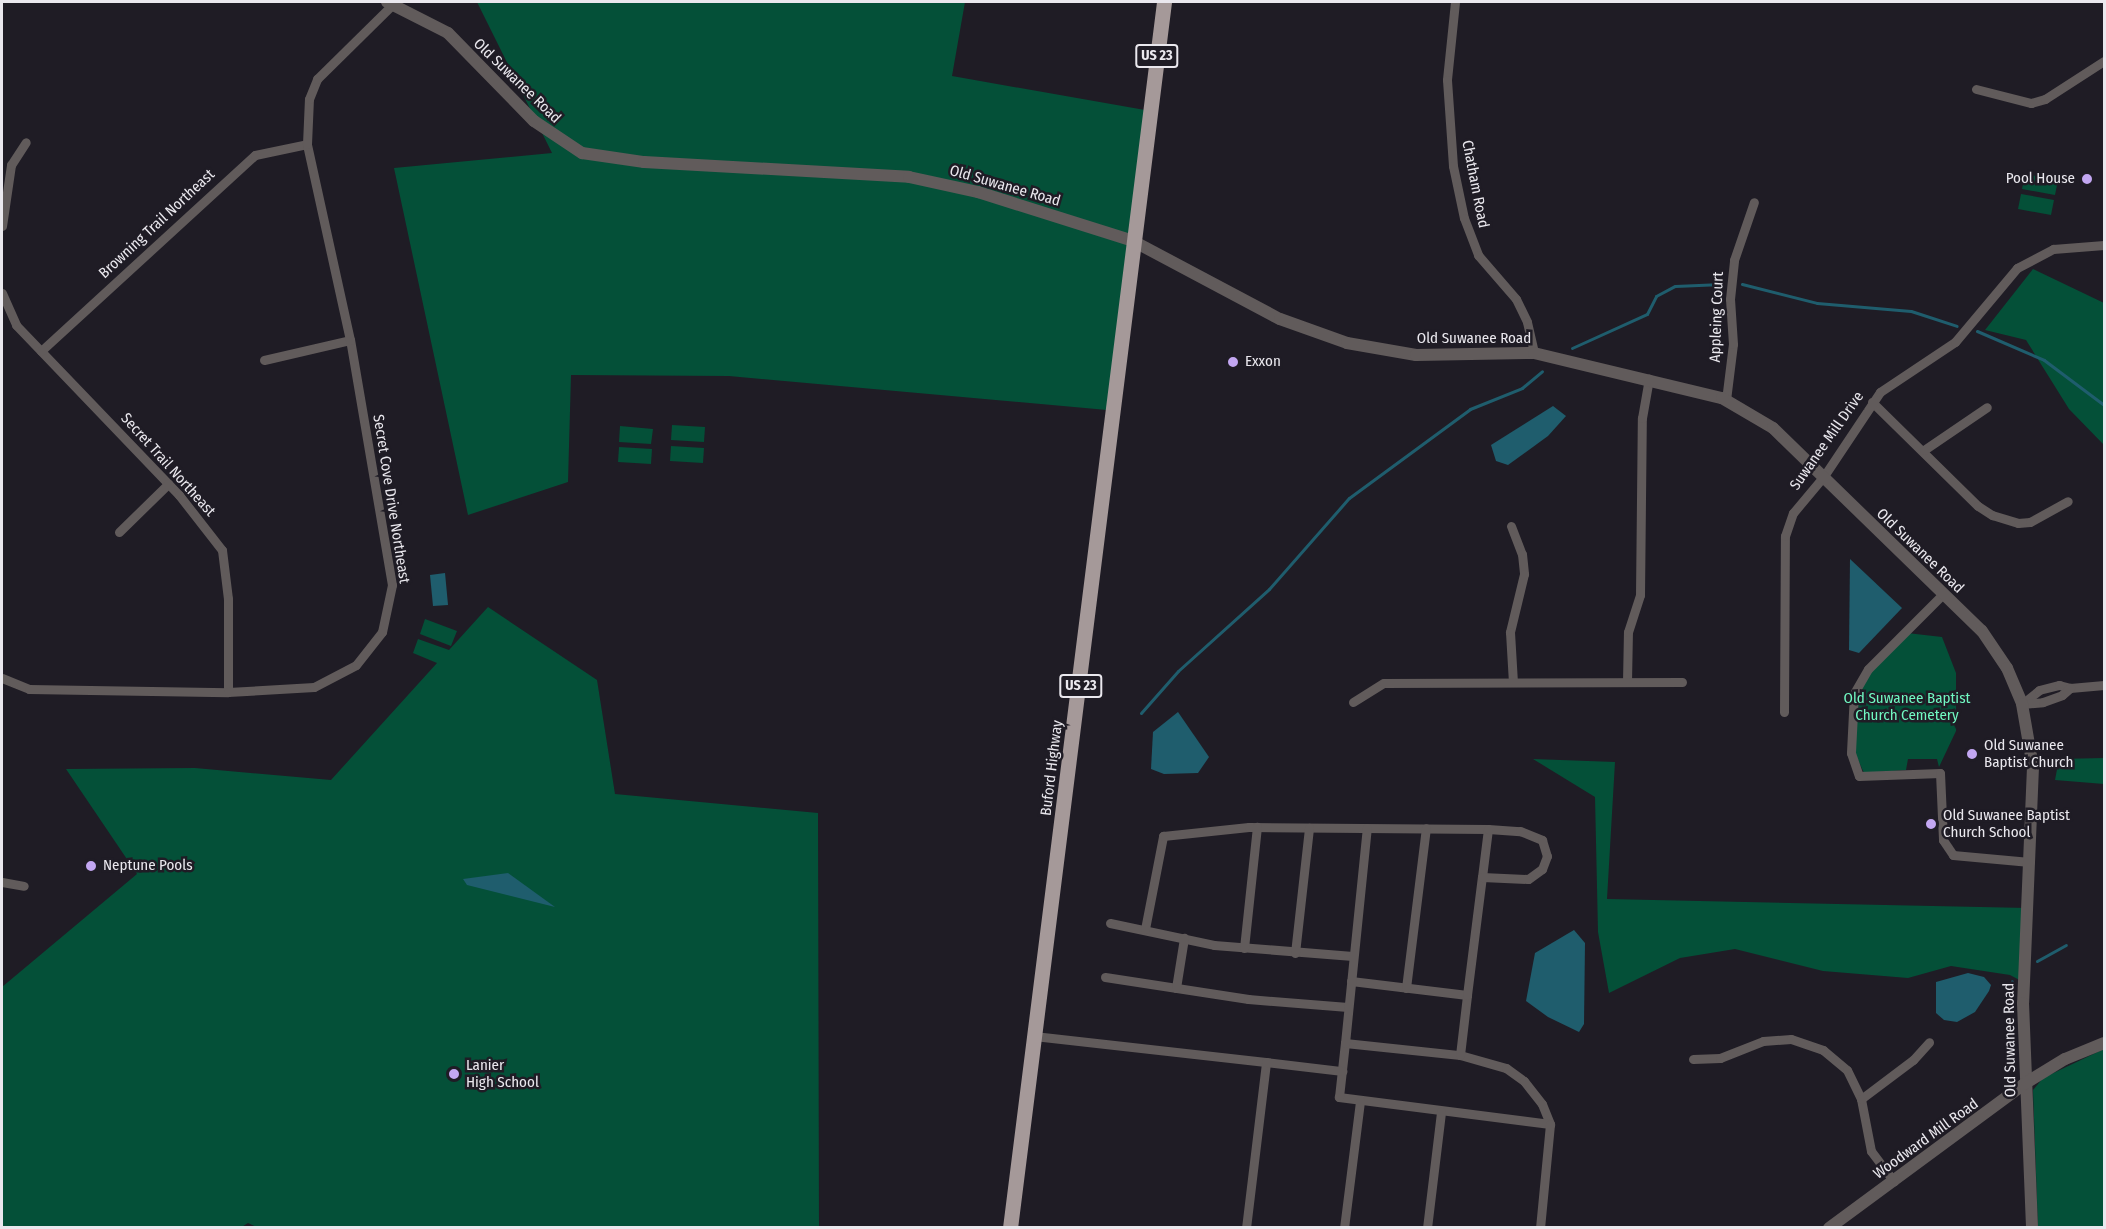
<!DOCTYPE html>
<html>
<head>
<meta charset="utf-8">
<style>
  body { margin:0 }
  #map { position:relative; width:2106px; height:1229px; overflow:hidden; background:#1f1c25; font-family:"Fira Sans Condensed",sans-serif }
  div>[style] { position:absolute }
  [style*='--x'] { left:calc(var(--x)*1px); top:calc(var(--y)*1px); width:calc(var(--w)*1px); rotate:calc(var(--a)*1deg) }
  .green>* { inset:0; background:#045038 }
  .water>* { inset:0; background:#1f5d6d }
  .stream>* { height:3px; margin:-1.5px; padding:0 1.5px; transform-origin:1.5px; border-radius:1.5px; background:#1f5d6d }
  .minor>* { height:9px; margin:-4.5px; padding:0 4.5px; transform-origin:4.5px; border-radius:4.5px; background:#615b5b }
  .tertiary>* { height:12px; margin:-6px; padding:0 6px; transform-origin:6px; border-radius:6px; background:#615b5b }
  .primary>* { height:15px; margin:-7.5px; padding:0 7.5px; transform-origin:7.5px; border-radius:7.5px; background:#a59999 }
  .dots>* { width:16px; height:16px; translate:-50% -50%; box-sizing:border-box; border:3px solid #1f1c25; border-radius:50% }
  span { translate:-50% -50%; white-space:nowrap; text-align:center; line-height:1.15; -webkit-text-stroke:5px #1f1c25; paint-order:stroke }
  .shield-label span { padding:2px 4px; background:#1f1c25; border:2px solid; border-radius:4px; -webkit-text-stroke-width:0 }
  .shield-label { font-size:14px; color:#eae8ee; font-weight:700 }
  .street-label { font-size:15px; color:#eae8ee }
  .poi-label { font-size:15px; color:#eae8ee }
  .right { translate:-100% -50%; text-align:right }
  .left { translate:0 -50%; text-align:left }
  .park-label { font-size:15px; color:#71f8c2 }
  .frame { position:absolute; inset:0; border:3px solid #eae8ee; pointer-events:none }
</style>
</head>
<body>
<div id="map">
  <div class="green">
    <i style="clip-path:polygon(477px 2px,965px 2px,952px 76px,1145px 110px,1107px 410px,729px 376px,571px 375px,568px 482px,468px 515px,394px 168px,552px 153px)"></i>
    <i style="clip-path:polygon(2025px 174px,2058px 180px,2055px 195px,2022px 189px)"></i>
    <i style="clip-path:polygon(2021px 194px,2054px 200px,2051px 215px,2018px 209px)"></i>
    <i style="clip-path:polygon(2033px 269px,2104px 303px,2104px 445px,2069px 409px,2026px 340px,1985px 330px)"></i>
    <i style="clip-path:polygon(672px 425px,705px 427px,704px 442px,671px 440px)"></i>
    <i style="clip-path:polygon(620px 426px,653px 429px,651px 444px,619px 442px)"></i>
    <i style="clip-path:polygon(671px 446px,704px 448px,703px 463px,670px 461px)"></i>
    <i style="clip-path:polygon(619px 447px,652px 449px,651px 464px,618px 462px)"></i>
    <i style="clip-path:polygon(488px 607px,597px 680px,615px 794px,818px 813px,819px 1227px,259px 1228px,248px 1223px,240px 1228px,2px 1228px,2px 987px,137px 874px,66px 769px,195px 768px,331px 780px,437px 663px,413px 653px,418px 639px,449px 650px)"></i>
    <i style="clip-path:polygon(425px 619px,457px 631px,451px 646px,420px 634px)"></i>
    <i style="clip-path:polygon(1907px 633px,1942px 637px,1956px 673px,1956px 731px,1939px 767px,1937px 759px,1908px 759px,1906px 770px,1864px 773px,1854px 751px,1860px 688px,1867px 674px)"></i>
    <i style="clip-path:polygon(2104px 758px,2104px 784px,2055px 780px,2059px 759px)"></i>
    <i style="clip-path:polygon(1533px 759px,1615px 762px,1607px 899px,2028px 908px,2027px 984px,2010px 975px,1951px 966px,1908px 978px,1823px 971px,1735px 949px,1680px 958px,1609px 993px,1598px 932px,1595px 797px)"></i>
    <i style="clip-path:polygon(2104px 1049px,2104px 1227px,2038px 1227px,2033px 1090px,2043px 1078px)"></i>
  </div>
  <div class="water">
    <i style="clip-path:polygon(1553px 406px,1566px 416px,1548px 436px,1508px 465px,1496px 461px,1491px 445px)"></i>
    <i style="clip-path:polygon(1850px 559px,1902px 608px,1859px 653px,1849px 650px)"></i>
    <i style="clip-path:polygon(445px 573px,448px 605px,433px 606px,430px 575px)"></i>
    <i style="clip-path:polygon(1178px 712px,1209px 757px,1198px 773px,1164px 774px,1151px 769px,1153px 732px)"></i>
    <i style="clip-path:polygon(508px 873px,555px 907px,467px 885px,463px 879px)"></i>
    <i style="clip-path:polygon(1574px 930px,1585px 943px,1584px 1024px,1579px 1032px,1548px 1017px,1526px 1001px,1535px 953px)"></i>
    <i style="clip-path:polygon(1968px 973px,1984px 977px,1991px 985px,1989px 991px,1975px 1012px,1957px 1022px,1944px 1020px,1936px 1013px,1936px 982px)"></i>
  </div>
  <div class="stream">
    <i style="--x:1742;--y:284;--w:77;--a:14.2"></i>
    <i style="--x:1817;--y:303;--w:94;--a:4.9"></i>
    <i style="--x:1911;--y:311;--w:48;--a:18.1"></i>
    <i style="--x:1977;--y:331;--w:73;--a:23.4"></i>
    <i style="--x:2044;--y:360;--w:75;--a:36.9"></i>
    <i style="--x:1572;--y:348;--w:82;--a:-24.4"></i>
    <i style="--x:1647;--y:314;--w:20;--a:-63"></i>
    <i style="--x:1656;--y:296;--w:21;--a:-28"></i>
    <i style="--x:1675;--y:286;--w:47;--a:-2.4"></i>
    <i style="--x:1141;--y:713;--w:56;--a:-48.6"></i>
    <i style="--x:1178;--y:671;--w:122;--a:-42"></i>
    <i style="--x:1269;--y:589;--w:121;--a:-48.7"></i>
    <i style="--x:1349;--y:498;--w:150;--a:-36.3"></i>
    <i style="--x:1470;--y:409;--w:56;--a:-22"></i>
    <i style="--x:1522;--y:388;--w:26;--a:-40"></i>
    <i style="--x:2037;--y:961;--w:33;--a:-29"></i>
    <i style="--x:2008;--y:1002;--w:21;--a:-79"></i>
  </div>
  <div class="minor">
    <i style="--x:1455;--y:2;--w:78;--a:95.9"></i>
    <i style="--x:1447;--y:80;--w:86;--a:86"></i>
    <i style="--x:1453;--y:166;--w:53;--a:78.1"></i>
    <i style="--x:1464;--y:218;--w:40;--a:69"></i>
    <i style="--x:1478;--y:255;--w:58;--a:49.2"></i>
    <i style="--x:1516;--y:299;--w:25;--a:64"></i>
    <i style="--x:1527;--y:322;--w:32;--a:77"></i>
    <i style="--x:1976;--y:89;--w:57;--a:14.3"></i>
    <i style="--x:2031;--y:103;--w:15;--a:-16"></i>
    <i style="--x:2045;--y:99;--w:70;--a:-32.8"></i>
    <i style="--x:2;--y:226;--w:62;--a:-81.6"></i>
    <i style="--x:11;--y:165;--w:27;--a:-57"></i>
    <i style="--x:2;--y:293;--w:35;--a:66"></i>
    <i style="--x:16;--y:325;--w:236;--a:46.2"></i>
    <i style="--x:179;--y:495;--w:70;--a:52"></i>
    <i style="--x:222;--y:550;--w:49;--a:83"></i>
    <i style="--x:228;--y:599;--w:93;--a:90"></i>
    <i style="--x:41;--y:351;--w:290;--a:-42.5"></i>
    <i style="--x:255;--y:155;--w:53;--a:-11.9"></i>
    <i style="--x:264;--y:360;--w:88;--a:-13.1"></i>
    <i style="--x:1726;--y:400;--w:56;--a:-82.9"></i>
    <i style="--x:1733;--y:344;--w:45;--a:-93.8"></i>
    <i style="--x:1730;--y:299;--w:39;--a:-84"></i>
    <i style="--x:1734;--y:260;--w:61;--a:-71"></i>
    <i style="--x:1872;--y:402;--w:148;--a:44.5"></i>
    <i style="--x:1978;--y:506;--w:17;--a:33"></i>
    <i style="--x:1992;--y:515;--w:27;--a:17"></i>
    <i style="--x:2018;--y:523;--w:12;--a:-5"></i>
    <i style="--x:2030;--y:522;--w:43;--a:-28.9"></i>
    <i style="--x:1924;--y:450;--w:76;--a:-34.3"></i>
    <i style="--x:1511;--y:526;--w:30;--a:69"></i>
    <i style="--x:1522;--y:554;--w:20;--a:84"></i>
    <i style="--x:1524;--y:574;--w:60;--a:103.6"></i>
    <i style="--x:1510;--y:632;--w:50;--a:86.6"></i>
    <i style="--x:119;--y:532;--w:69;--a:-44.4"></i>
    <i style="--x:1943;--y:594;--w:106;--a:135"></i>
    <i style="--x:1868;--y:669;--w:28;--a:120"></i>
    <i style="--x:1854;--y:693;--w:60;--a:92.9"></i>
    <i style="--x:1851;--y:753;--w:24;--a:71"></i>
    <i style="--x:1859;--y:776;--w:81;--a:-2.1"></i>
    <i style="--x:1940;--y:773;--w:67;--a:87.4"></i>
    <i style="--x:1943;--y:840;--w:18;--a:56"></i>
    <i style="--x:1953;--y:855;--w:77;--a:5.2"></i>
    <i style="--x:2;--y:678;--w:29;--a:22"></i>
    <i style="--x:29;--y:689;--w:199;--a:0.9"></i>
    <i style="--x:228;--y:692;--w:86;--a:-3.3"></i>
    <i style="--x:314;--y:687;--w:47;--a:-27.6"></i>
    <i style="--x:356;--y:665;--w:42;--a:-51.8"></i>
    <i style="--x:382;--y:632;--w:48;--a:-78"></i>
    <i style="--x:392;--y:585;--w:249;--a:-99.7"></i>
    <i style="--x:350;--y:340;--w:201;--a:-102.4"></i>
    <i style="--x:307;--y:144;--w:45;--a:-87.5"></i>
    <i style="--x:309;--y:99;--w:22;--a:-68"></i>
    <i style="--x:317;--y:79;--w:110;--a:-44.6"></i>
    <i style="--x:1627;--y:682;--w:50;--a:-88.9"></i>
    <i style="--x:1628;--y:632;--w:39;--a:-72"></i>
    <i style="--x:1640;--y:595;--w:177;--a:-89.4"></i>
    <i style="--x:1642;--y:418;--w:40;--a:-80"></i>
    <i style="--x:1353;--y:702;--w:36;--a:-32"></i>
    <i style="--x:1384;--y:683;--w:298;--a:-0.2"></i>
    <i style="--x:2022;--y:704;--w:22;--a:-39"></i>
    <i style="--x:2039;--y:690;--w:21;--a:-14"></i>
    <i style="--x:2059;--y:685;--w:11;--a:15"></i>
    <i style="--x:2070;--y:688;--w:34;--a:-5"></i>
    <i style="--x:2022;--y:704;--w:21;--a:-5"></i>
    <i style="--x:2043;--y:702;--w:20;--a:-20"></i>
    <i style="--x:2062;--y:695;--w:11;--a:-41"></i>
    <i style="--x:1784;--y:712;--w:176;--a:-89.7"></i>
    <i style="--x:1785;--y:536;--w:24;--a:-71"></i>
    <i style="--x:1793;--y:513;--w:48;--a:-50"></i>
    <i style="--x:1824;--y:476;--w:101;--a:-56.3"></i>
    <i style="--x:1880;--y:392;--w:90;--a:-33.7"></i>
    <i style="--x:1955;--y:342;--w:97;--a:-50"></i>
    <i style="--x:2017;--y:268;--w:41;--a:-27.8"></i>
    <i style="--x:2053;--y:249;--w:51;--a:-4.5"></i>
    <i style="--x:2;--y:882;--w:22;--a:10"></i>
    <i style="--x:1110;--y:923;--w:106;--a:11.9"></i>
    <i style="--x:1214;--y:945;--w:139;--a:4.5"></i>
    <i style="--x:1145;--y:929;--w:95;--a:-79"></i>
    <i style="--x:1163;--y:836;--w:86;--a:-6"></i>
    <i style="--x:1249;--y:827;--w:239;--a:0.5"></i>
    <i style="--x:1244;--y:948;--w:122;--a:-83.9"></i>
    <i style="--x:1295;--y:953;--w:126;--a:-83.6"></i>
    <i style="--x:1105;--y:977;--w:145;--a:8.7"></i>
    <i style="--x:1248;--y:999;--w:100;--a:4.6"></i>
    <i style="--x:1351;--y:981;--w:117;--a:6.9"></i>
    <i style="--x:1176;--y:988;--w:51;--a:-80.9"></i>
    <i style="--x:1406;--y:988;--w:161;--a:-82.9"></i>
    <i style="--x:1034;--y:1036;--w:233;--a:6.4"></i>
    <i style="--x:1345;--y:1043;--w:116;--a:6"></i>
    <i style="--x:1460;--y:1055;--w:48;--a:15.8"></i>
    <i style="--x:1506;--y:1068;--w:22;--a:36"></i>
    <i style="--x:1524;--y:1081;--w:29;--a:52"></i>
    <i style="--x:1542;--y:1104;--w:22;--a:68"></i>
    <i style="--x:1550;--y:1124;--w:213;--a:-172.7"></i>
    <i style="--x:1339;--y:1097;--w:54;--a:-83.7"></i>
    <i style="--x:1345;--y:1043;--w:216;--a:-84.2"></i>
    <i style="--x:1460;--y:1055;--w:60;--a:-83.3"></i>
    <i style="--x:1467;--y:995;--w:119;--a:-82.8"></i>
    <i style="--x:1482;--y:877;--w:48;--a:-82.9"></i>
    <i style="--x:1488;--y:829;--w:32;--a:4"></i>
    <i style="--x:1520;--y:831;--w:24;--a:22"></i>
    <i style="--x:1542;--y:840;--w:17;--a:73"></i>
    <i style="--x:1547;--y:856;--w:14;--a:111"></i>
    <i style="--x:1542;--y:869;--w:17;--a:144"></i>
    <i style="--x:1528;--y:879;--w:46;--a:-177.5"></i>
    <i style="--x:1693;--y:1059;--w:27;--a:-2"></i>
    <i style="--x:1720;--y:1058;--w:46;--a:-21.6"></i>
    <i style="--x:1763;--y:1041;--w:28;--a:-4"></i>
    <i style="--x:1791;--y:1039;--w:34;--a:19"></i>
    <i style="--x:1823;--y:1050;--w:31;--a:40"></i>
    <i style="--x:1847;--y:1070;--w:32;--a:64"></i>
    <i style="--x:1861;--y:1099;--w:53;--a:79.1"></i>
    <i style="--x:1871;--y:1151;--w:38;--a:53"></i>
    <i style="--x:1861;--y:1099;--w:65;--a:-36.9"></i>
    <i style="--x:1913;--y:1060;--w:24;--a:-48"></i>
    <i style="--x:1246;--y:1228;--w:167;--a:-83.1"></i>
    <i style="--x:1266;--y:1062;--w:77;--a:6.8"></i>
    <i style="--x:1344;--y:1228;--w:128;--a:-82.8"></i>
    <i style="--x:1427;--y:1228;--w:117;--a:-83.1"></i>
    <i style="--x:1540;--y:1228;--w:104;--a:-84.5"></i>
  </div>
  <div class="tertiary">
    <i style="--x:387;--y:2;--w:68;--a:26.9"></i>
    <i style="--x:448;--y:33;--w:123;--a:45.7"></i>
    <i style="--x:534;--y:121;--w:58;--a:33.7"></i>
    <i style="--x:582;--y:153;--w:63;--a:8.3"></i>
    <i style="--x:644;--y:162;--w:265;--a:3.2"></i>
    <i style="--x:909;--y:177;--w:71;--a:12.3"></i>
    <i style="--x:978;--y:192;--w:163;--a:17.5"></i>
    <i style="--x:1133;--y:241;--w:166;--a:28"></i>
    <i style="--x:1280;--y:319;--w:71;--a:19.7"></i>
    <i style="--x:1347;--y:343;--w:70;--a:9.9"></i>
    <i style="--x:1416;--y:355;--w:118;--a:-1"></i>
    <i style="--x:1534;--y:353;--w:193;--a:13.5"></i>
    <i style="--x:1722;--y:398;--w:59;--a:30.5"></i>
    <i style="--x:1773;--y:428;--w:291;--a:44.2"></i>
    <i style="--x:1982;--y:631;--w:45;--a:56"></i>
    <i style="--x:2007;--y:668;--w:39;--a:67"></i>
    <i style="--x:2022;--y:704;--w:64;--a:80.1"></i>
    <i style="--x:2033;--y:767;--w:236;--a:92.4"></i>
    <i style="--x:2023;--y:1003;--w:225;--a:87.7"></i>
    <i style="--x:1829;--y:1228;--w:242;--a:-36.4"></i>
    <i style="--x:2024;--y:1084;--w:48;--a:-31.4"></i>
    <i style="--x:2065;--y:1059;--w:42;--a:-22.3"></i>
  </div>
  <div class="primary">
    <i style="--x:1010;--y:1228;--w:1236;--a:-82.84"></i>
  </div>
  <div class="dots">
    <i style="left:2087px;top:179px;background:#c3a7f2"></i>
    <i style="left:1233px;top:362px;background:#c3a7f2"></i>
    <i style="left:1972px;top:754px;background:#c3a7f2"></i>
    <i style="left:1931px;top:824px;background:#c3a7f2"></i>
    <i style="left:91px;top:866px;background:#c3a7f2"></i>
    <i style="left:454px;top:1074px;background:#c3a7f2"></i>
  </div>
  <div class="shield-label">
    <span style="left:1157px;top:56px">US 23</span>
    <span style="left:1081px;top:686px">US 23</span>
  </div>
  <div class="street-label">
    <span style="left:517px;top:81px;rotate:44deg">Old Suwanee Road</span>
    <span style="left:1475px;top:184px;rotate:79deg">Chatham Road</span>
    <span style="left:1005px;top:186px;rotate:16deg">Old Suwanee Road</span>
    <span style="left:157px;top:224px;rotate:-43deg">Browning Trail Northeast</span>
    <span style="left:1717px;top:317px;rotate:-88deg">Appleing Court</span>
    <span style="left:1474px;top:339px">Old Suwanee Road</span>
    <span style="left:1827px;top:441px;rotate:-55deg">Suwanee Mill Drive</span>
    <span style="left:168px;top:465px;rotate:48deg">Secret Trail Northeast</span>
    <span style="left:391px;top:499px;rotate:81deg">Secret Cove Drive Northeast</span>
    <span style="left:1920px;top:551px;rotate:44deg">Old Suwanee Road</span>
    <span style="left:1052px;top:768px;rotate:-83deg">Buford Highway</span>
    <span style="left:2010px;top:1040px;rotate:-91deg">Old Suwanee Road</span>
    <span style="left:1926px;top:1139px;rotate:-36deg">Woodward Mill Road</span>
  </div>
  <div class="poi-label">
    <span class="right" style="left:2075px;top:179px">Pool House</span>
    <span class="left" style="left:1245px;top:362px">Exxon</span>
    <span class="left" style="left:1984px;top:754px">Old Suwanee<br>Baptist Church</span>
    <span class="left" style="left:1943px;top:824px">Old Suwanee Baptist<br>Church School</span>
    <span class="left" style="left:103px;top:866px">Neptune Pools</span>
    <span class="left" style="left:466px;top:1074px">Lanier<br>High School</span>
  </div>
  <div class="park-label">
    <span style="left:1907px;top:707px">Old Suwanee Baptist<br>Church Cemetery</span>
  </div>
  <div class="frame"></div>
</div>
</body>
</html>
